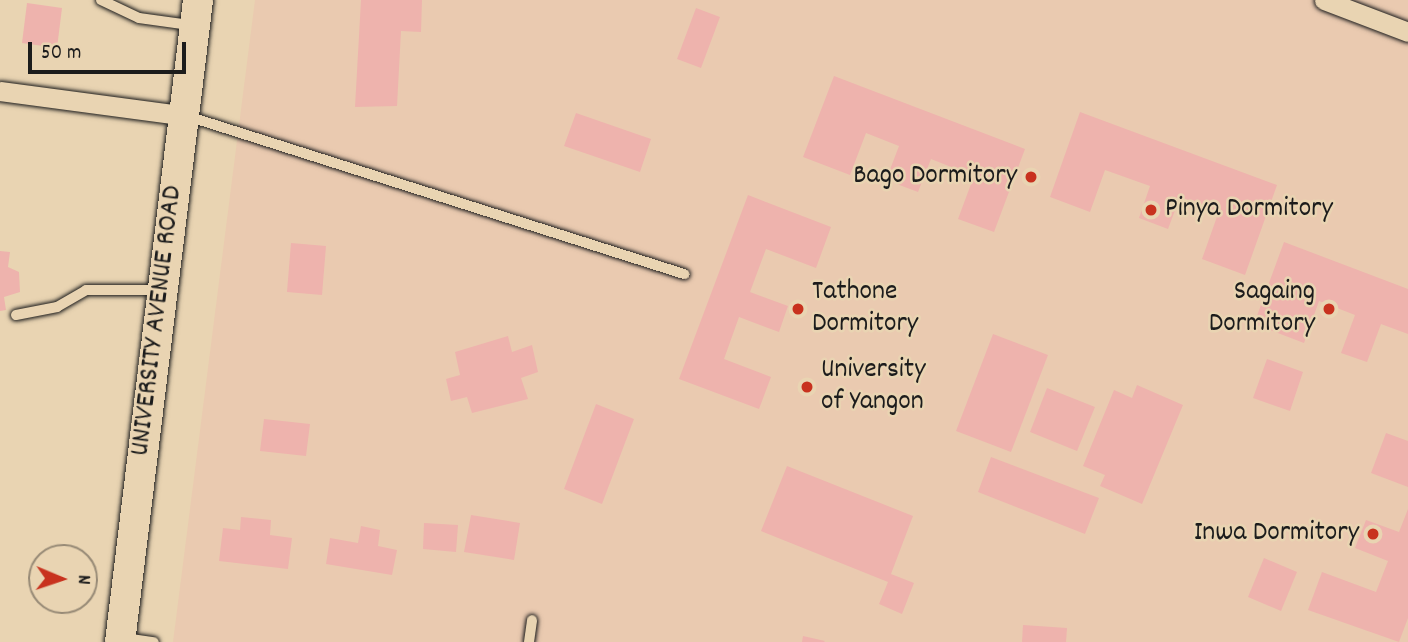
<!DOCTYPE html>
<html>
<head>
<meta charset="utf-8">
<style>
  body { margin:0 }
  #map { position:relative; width:1408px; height:642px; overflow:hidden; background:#e9d4b2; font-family:Dekko,sans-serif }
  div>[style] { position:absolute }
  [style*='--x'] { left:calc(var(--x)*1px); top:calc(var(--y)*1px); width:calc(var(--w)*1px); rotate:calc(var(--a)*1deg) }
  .built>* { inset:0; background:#eacab0 }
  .building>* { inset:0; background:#eeb3ad }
  .roads { filter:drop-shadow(0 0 2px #1c1c1c) drop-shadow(0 0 2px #1c1c1c) }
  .lane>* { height:10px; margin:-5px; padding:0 5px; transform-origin:5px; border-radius:5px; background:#e9d4b2 }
  .street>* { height:19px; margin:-9.5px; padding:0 9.5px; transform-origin:9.5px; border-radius:9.5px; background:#e9d4b2 }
  .primary>* { height:30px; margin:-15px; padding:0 15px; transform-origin:15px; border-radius:15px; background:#e9d4b2 }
  .dots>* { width:19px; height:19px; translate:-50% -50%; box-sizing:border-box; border:4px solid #e9d4b2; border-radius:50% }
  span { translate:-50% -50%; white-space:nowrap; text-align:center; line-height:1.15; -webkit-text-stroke:5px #e9d4b2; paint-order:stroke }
  .poi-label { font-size:28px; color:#1c1c1c }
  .right { translate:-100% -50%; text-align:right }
  .left { translate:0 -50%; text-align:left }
  .street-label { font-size:28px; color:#1c1c1c }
  .north { position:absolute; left:28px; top:544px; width:70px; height:70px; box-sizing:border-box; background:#e9d4b2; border:2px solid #978a76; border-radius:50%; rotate:92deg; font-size:19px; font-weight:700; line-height:28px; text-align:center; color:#1c1c1c }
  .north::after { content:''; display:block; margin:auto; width:24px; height:32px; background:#c8321e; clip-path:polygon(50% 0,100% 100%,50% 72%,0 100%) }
  .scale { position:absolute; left:28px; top:42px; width:158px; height:32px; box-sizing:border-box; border:4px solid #1c1c1c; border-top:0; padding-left:9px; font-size:21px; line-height:24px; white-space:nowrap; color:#1c1c1c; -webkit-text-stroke:5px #e9d4b2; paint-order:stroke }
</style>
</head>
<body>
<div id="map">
  <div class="built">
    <i style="clip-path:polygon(255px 0,1408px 0,1408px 642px,173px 642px)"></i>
  </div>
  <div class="building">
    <i style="clip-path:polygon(361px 0,422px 0,421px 32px,401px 31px,397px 106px,355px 107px)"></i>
    <i style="clip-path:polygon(27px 3px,62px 8px,57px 48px,22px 43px)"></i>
    <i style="clip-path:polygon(696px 8px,720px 17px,701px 68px,677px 59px)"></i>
    <i style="clip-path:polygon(834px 76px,1025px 149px,994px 232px,958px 219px,974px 176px,931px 159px,918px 192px,886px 180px,899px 146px,866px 133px,850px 175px,803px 157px)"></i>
    <i style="clip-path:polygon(1080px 112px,1277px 185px,1245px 275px,1202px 259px,1219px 211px,1180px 197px,1168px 229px,1139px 218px,1150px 186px,1105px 170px,1090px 212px,1050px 197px)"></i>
    <i style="clip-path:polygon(576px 113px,651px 139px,640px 172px,564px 146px)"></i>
    <i style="clip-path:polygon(748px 195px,831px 227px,816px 268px,766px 249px,750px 292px,788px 306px,779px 332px,739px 317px,724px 359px,771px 377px,759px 409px,679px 379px)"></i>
    <i style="clip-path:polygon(1284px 242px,1408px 289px,1408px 334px,1381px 324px,1367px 362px,1341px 353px,1355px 315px,1319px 301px,1304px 343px,1254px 324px)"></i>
    <i style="clip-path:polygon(291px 243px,326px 246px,322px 295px,287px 292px)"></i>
    <i style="clip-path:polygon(0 251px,10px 252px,8px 267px,19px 272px,20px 292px,4px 297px,6px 310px,0 311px)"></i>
    <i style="clip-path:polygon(993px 334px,1048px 355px,1011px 452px,956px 431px)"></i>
    <i style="clip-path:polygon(508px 336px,512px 352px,532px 345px,538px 372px,521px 378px,528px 399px,472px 413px,467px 397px,451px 401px,446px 379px,460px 375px,455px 352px)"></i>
    <i style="clip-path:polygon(1267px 359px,1303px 372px,1290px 411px,1253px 398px)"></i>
    <i style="clip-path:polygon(1137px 385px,1183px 405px,1142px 504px,1100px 486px,1105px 475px,1083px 466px,1114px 390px,1132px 398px)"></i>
    <i style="clip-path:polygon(1047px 388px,1095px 407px,1077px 451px,1030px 432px)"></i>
    <i style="clip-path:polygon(596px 404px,634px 419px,602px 504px,564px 489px)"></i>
    <i style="clip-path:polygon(264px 419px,310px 424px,306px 456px,260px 451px)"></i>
    <i style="clip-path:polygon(1386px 433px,1408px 441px,1408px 487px,1371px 473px)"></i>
    <i style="clip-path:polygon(991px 457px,1099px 498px,1085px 534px,978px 492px)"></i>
    <i style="clip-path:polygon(787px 466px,913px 516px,891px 574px,914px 583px,902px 614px,879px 604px,888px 582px,761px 531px)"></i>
    <i style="clip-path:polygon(1408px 509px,1408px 618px,1399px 642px,1308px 610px,1322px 572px,1376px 592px,1388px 561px,1355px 548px,1366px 520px,1399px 532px)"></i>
    <i style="clip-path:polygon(471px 515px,520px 523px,514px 560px,464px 552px)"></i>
    <i style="clip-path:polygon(241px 517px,271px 520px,270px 535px,292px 538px,288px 569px,219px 561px,223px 528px,240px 530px)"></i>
    <i style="clip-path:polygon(424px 523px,458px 525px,456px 552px,423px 549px)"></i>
    <i style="clip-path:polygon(361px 526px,380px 530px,378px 546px,397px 550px,392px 575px,326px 564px,330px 538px,358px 543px)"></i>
    <i style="clip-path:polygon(1264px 558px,1297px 572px,1281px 611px,1248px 597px)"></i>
    <i style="clip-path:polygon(1023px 625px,1067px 628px,1066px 642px,1022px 642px)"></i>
    <i style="clip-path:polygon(803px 636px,825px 641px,824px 642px,802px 642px)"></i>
  </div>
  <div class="roads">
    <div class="lane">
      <i style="--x:101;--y:0;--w:42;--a:25.3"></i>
      <i style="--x:139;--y:18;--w:51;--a:7.8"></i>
      <i style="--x:187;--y:116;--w:522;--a:17.64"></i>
      <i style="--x:16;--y:315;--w:42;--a:-11"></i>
      <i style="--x:57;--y:307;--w:34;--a:-30"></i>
      <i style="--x:86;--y:290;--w:72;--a:0"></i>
      <i style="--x:124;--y:638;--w:30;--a:8"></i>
      <i style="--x:529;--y:642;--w:22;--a:-82"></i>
    </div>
    <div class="street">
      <i style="--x:1324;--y:0;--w:90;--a:20.9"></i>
      <i style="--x:0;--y:91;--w:189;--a:7.6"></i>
    </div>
    <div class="primary">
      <i style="--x:120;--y:642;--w:647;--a:-83.07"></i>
    </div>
  </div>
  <div class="dots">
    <i style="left:1031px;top:177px;background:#c8321e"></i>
    <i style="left:1151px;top:210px;background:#c8321e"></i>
    <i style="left:798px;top:309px;background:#c8321e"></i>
    <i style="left:1329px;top:309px;background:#c8321e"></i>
    <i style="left:807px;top:387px;background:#c8321e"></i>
    <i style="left:1373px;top:534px;background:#c8321e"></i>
  </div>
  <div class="poi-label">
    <span class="right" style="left:1017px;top:177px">Bago Dormitory</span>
    <span class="left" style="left:1165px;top:210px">Pinya Dormitory</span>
    <span class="left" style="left:812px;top:309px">Tathone<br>Dormitory</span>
    <span class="right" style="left:1315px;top:309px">Sagaing<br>Dormitory</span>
    <span class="left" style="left:821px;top:387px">University<br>of Yangon</span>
    <span class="right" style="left:1359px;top:534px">Inwa Dormitory</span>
  </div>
  <div class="street-label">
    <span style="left:158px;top:321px;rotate:-83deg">UNIVERSITY AVENUE ROAD</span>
  </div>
  <div class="north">N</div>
  <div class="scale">50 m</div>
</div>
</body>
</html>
